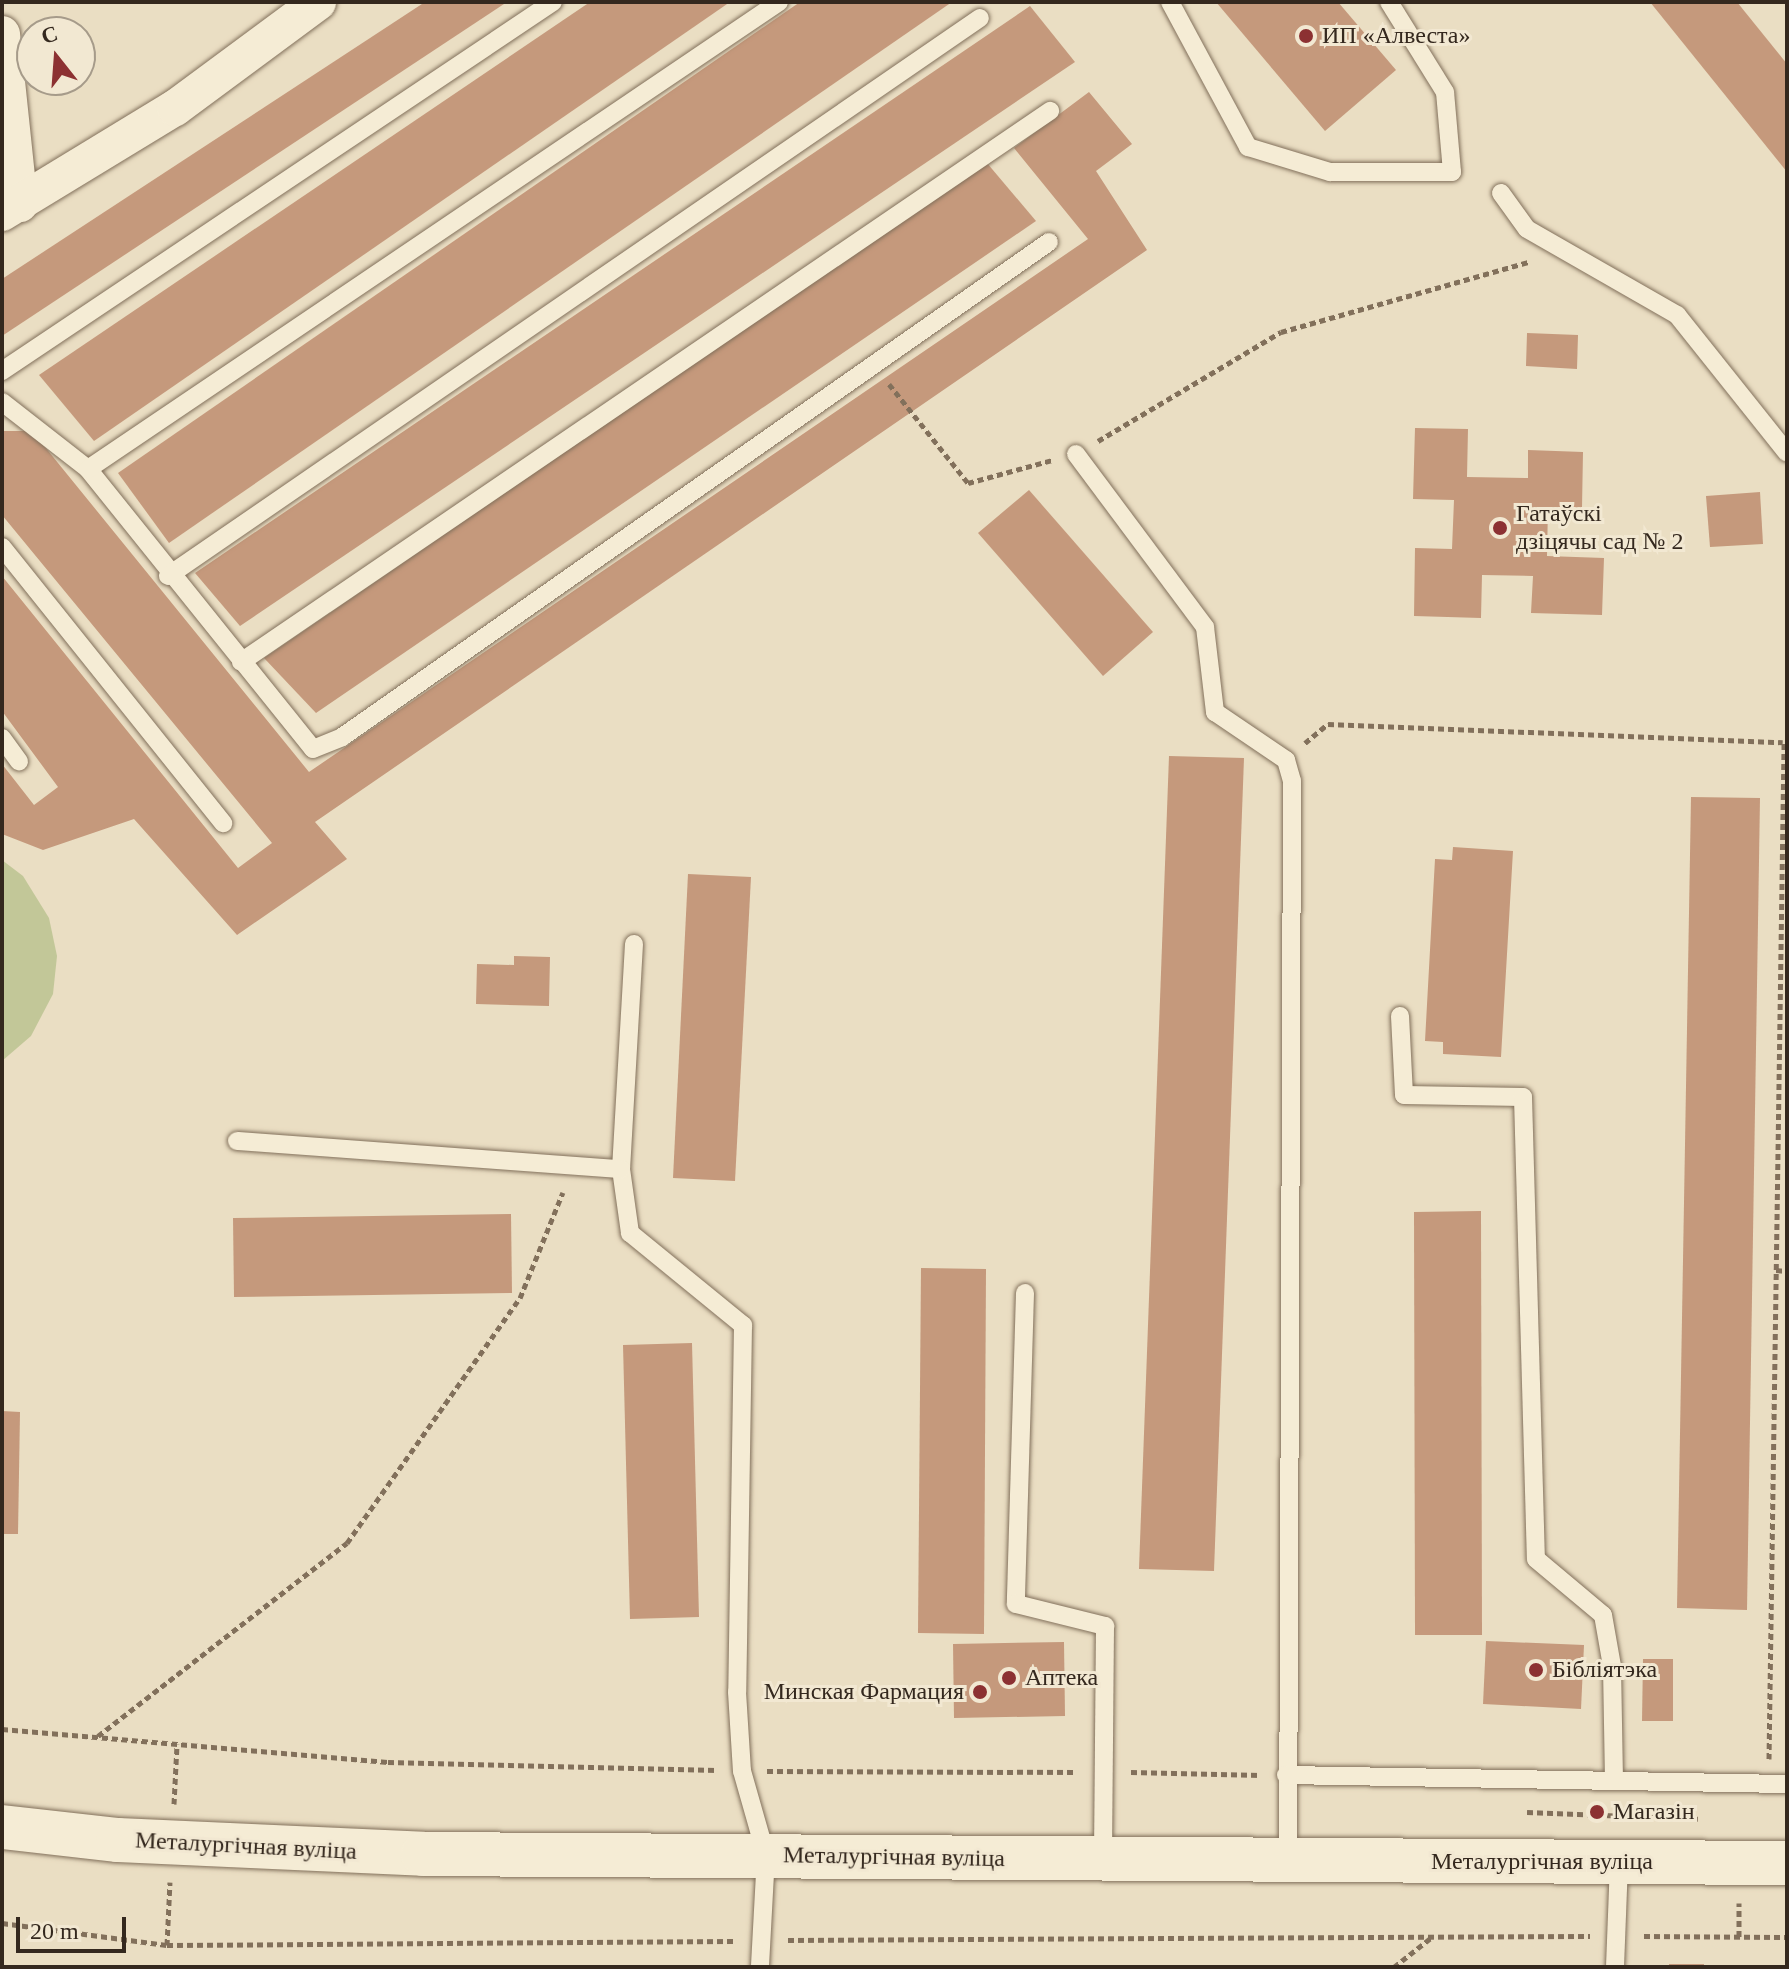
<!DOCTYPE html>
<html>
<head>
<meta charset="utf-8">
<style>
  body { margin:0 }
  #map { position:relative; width:1789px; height:1969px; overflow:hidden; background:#eadec3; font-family:Georgia,serif }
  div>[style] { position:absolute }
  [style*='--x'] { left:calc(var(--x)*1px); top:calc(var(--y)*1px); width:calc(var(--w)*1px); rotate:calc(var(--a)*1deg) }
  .green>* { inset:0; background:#c2c798 }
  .building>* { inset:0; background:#c5997c }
  .path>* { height:5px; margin-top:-2.5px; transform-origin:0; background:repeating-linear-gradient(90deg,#82705b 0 6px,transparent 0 10px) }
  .roads { filter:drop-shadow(0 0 2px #82705b) drop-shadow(0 0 2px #82705b) }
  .service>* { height:18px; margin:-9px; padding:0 9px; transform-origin:9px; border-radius:9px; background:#f5ecd5 }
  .minor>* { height:36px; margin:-18px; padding:0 18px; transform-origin:18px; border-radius:18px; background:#f5ecd5 }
  .tertiary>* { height:44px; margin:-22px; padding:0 22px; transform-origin:22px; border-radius:22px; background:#f5ecd5 }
  .dots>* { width:22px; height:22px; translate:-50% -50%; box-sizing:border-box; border:4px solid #f2e8d2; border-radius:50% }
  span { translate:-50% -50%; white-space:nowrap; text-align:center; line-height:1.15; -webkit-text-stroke:6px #f2e8d2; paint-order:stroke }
  .poi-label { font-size:24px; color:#34281e }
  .left { translate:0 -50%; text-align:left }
  .right { translate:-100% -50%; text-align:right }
  .street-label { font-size:24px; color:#34281e }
  .frame { position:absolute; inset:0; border:4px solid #34281e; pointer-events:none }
  .north { position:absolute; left:16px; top:16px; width:80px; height:80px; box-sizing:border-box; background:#f2e8d2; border:2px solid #a69b8a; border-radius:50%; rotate:343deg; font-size:22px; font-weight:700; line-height:32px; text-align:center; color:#34281e }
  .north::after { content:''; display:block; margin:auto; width:28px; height:36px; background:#8c3132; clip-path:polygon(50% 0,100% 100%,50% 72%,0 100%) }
  .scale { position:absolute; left:16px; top:1917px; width:110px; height:36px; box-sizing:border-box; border:4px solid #34281e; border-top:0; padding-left:10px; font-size:24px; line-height:28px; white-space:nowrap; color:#34281e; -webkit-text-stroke:6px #f2e8d2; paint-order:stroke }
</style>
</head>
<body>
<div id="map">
  <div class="green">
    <i style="clip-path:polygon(2px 860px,23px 876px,49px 918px,57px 956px,53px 994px,31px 1036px,2px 1061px)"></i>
  </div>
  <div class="building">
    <i style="clip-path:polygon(425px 2px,507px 2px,2px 336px,2px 279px)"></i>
    <i style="clip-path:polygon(590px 2px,730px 2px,94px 441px,39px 375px)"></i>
    <i style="clip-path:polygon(800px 2px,952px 2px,169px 543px,118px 473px)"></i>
    <i style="clip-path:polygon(1216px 2px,1338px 2px,1396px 70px,1325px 131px)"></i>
    <i style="clip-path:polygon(1650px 2px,1737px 2px,1787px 64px,1787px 172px)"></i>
    <i style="clip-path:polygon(1030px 6px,1075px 62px,240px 626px,195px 573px)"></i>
    <i style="clip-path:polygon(1089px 92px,1132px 144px,1096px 171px,1147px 250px,315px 822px,347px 859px,237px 935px,134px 819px,43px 850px,2px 834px,2px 764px,34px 805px,58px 787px,2px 711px,2px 576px,238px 868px,272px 843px,2px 515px,2px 431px,32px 431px,309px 772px,1088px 239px,1014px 148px)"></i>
    <i style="clip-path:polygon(987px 163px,1036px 221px,316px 713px,264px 658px)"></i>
    <i style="clip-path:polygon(1527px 333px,1578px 335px,1577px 369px,1526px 366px)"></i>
    <i style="clip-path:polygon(1415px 428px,1468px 429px,1467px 477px,1528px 478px,1528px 450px,1583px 452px,1582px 508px,1548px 507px,1547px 556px,1604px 558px,1602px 615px,1531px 613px,1533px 576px,1482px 575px,1481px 618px,1414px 616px,1415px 548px,1452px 549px,1454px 500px,1413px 499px)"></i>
    <i style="clip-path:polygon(1029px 490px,1153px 632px,1103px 676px,978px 533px)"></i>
    <i style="clip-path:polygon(1760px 492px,1763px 544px,1710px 547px,1706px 496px)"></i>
    <i style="clip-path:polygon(1169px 756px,1244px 758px,1214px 1571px,1139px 1569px)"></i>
    <i style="clip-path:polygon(1691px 797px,1760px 798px,1747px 1610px,1677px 1608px)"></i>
    <i style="clip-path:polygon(1453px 847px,1513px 851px,1501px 1057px,1443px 1054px,1443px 1042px,1425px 1041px,1435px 859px,1452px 860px)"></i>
    <i style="clip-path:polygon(688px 874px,751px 877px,735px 1181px,673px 1178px)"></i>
    <i style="clip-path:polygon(514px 956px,550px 957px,549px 1006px,476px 1004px,477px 964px,514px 965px)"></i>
    <i style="clip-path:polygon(1481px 1211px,1482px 1635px,1415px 1635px,1414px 1212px)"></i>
    <i style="clip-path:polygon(511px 1214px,512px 1293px,234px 1297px,233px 1218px)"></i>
    <i style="clip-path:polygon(921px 1268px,986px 1269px,984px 1634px,918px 1633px)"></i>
    <i style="clip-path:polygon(692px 1343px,699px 1617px,630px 1619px,623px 1345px)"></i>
    <i style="clip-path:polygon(2px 1411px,20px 1412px,18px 1534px,2px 1534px)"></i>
    <i style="clip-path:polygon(1486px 1641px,1584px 1645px,1581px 1709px,1483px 1704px)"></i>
    <i style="clip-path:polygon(1064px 1642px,1065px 1716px,954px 1718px,953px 1644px)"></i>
    <i style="clip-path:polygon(1643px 1659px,1673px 1659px,1673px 1721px,1642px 1721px)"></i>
    <i style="clip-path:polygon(1669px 1964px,1704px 1964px,1704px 1967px,1669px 1967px)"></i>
  </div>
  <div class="path">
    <i style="--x:889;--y:384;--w:127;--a:51.4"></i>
    <i style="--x:968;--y:483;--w:87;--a:-15.3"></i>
    <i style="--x:1098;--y:441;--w:213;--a:-30.8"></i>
    <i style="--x:1281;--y:332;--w:257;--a:-15.8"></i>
    <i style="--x:1305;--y:743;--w:30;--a:-40"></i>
    <i style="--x:1328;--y:724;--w:455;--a:2.3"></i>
    <i style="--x:1776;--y:1270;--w:11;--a:5"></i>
    <i style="--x:2;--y:1729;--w:387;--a:4.9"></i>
    <i style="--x:388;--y:1762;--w:329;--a:1.4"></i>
    <i style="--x:98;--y:1736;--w:315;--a:-37.8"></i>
    <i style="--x:347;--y:1543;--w:300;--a:-54.8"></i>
    <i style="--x:520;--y:1298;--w:114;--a:-67.9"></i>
    <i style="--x:1769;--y:1759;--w:1017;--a:-89.15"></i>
    <i style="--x:767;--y:1771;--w:310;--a:0.2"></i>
    <i style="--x:1131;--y:1772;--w:130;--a:1.3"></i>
    <i style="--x:174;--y:1804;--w:60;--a:-87.1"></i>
    <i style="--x:1527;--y:1812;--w:171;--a:2.3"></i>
    <i style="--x:2;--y:1923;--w:166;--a:7.6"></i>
    <i style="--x:167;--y:1945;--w:567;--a:-0.4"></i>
    <i style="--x:1644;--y:1936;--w:143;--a:0.4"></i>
    <i style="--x:1739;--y:1937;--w:34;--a:-90"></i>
    <i style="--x:788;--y:1940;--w:802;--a:-0.29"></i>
    <i style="--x:167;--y:1945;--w:63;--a:-87.3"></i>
    <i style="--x:1394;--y:1967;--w:48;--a:-38.3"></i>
  </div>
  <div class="roads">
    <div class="service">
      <i style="--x:1170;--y:2;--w:165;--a:61.7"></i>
      <i style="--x:1248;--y:147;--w:86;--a:17"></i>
      <i style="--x:1330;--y:172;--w:122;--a:0"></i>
      <i style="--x:1452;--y:172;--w:80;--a:-95"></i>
      <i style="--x:1445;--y:92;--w:106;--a:-121.9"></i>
      <i style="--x:1501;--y:193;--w:44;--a:54.2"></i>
      <i style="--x:1527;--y:229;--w:173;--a:29.8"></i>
      <i style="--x:1677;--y:315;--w:176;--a:51.4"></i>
      <i style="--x:2;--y:371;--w:663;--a:-33.81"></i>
      <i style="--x:2;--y:402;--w:109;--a:37.9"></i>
      <i style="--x:88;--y:469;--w:359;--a:51.2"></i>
      <i style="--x:313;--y:749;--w:31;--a:-22"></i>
      <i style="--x:342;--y:737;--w:863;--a:-35"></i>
      <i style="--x:1076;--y:454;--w:216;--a:53.3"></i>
      <i style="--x:1205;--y:627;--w:86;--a:83.3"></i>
      <i style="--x:1215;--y:712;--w:86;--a:34.1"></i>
      <i style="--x:1286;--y:760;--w:22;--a:74"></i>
      <i style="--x:1292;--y:781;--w:1080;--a:90.21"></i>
      <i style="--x:88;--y:469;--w:834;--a:-34.05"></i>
      <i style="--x:2;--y:547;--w:354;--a:51.3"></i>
      <i style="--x:168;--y:576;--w:985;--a:-34.5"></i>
      <i style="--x:241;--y:662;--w:979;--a:-34.26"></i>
      <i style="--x:2;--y:738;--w:29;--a:54"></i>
      <i style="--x:634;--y:944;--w:225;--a:93.3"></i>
      <i style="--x:621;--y:1169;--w:65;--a:82"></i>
      <i style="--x:630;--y:1233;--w:146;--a:39.2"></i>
      <i style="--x:743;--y:1325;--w:367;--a:90.9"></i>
      <i style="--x:737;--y:1692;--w:79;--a:86.4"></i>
      <i style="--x:742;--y:1771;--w:87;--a:74.1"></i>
      <i style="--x:766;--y:1855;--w:112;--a:93.1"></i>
      <i style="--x:1400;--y:1016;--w:79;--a:87.1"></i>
      <i style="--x:1404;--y:1095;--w:119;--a:1"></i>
      <i style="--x:1523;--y:1097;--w:462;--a:88.4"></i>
      <i style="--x:1536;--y:1559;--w:87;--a:39.9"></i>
      <i style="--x:1603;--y:1615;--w:52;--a:80"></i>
      <i style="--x:1612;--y:1666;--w:112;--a:89"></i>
      <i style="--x:237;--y:1141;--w:385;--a:4.2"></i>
      <i style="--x:1025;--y:1293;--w:311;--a:91.7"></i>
      <i style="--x:1016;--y:1604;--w:92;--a:13.9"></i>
      <i style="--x:1105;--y:1626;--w:232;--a:90.5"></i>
      <i style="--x:1286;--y:1775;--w:501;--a:1.03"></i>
      <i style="--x:1615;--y:1967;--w:103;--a:-87.8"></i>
    </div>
    <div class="minor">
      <i style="--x:2;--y:34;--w:171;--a:84"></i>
      <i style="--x:2;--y:213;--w:202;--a:-31.3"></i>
      <i style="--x:175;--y:108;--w:178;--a:-36.5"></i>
    </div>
    <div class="tertiary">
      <i style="--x:2;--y:1827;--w:117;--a:6.4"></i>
      <i style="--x:118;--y:1840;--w:305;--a:2.6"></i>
      <i style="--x:423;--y:1854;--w:1364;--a:0.38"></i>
    </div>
  </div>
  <div class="dots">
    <i style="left:1306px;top:36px;background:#8c3132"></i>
    <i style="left:1500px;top:528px;background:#8c3132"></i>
    <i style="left:1536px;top:1670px;background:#8c3132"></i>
    <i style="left:1009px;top:1678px;background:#8c3132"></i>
    <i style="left:980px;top:1692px;background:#8c3132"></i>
    <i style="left:1597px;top:1812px;background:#8c3132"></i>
  </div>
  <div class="poi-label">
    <span class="left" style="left:1322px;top:36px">ИП «Алвеста»</span>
    <span class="left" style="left:1516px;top:528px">Гатаўскі<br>дзіцячы сад № 2</span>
    <span class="left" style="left:1552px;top:1670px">Бібліятэка</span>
    <span class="left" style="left:1025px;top:1678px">Аптека</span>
    <span class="right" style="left:964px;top:1692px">Минская Фармация</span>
    <span class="left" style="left:1613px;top:1812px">Магазін</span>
  </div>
  <div class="street-label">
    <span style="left:246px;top:1846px;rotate:3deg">Металургічная вуліца</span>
    <span style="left:894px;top:1857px;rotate:1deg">Металургічная вуліца</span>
    <span style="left:1542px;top:1862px">Металургічная вуліца</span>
  </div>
  <div class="frame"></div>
  <div class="north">С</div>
  <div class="scale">20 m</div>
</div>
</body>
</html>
